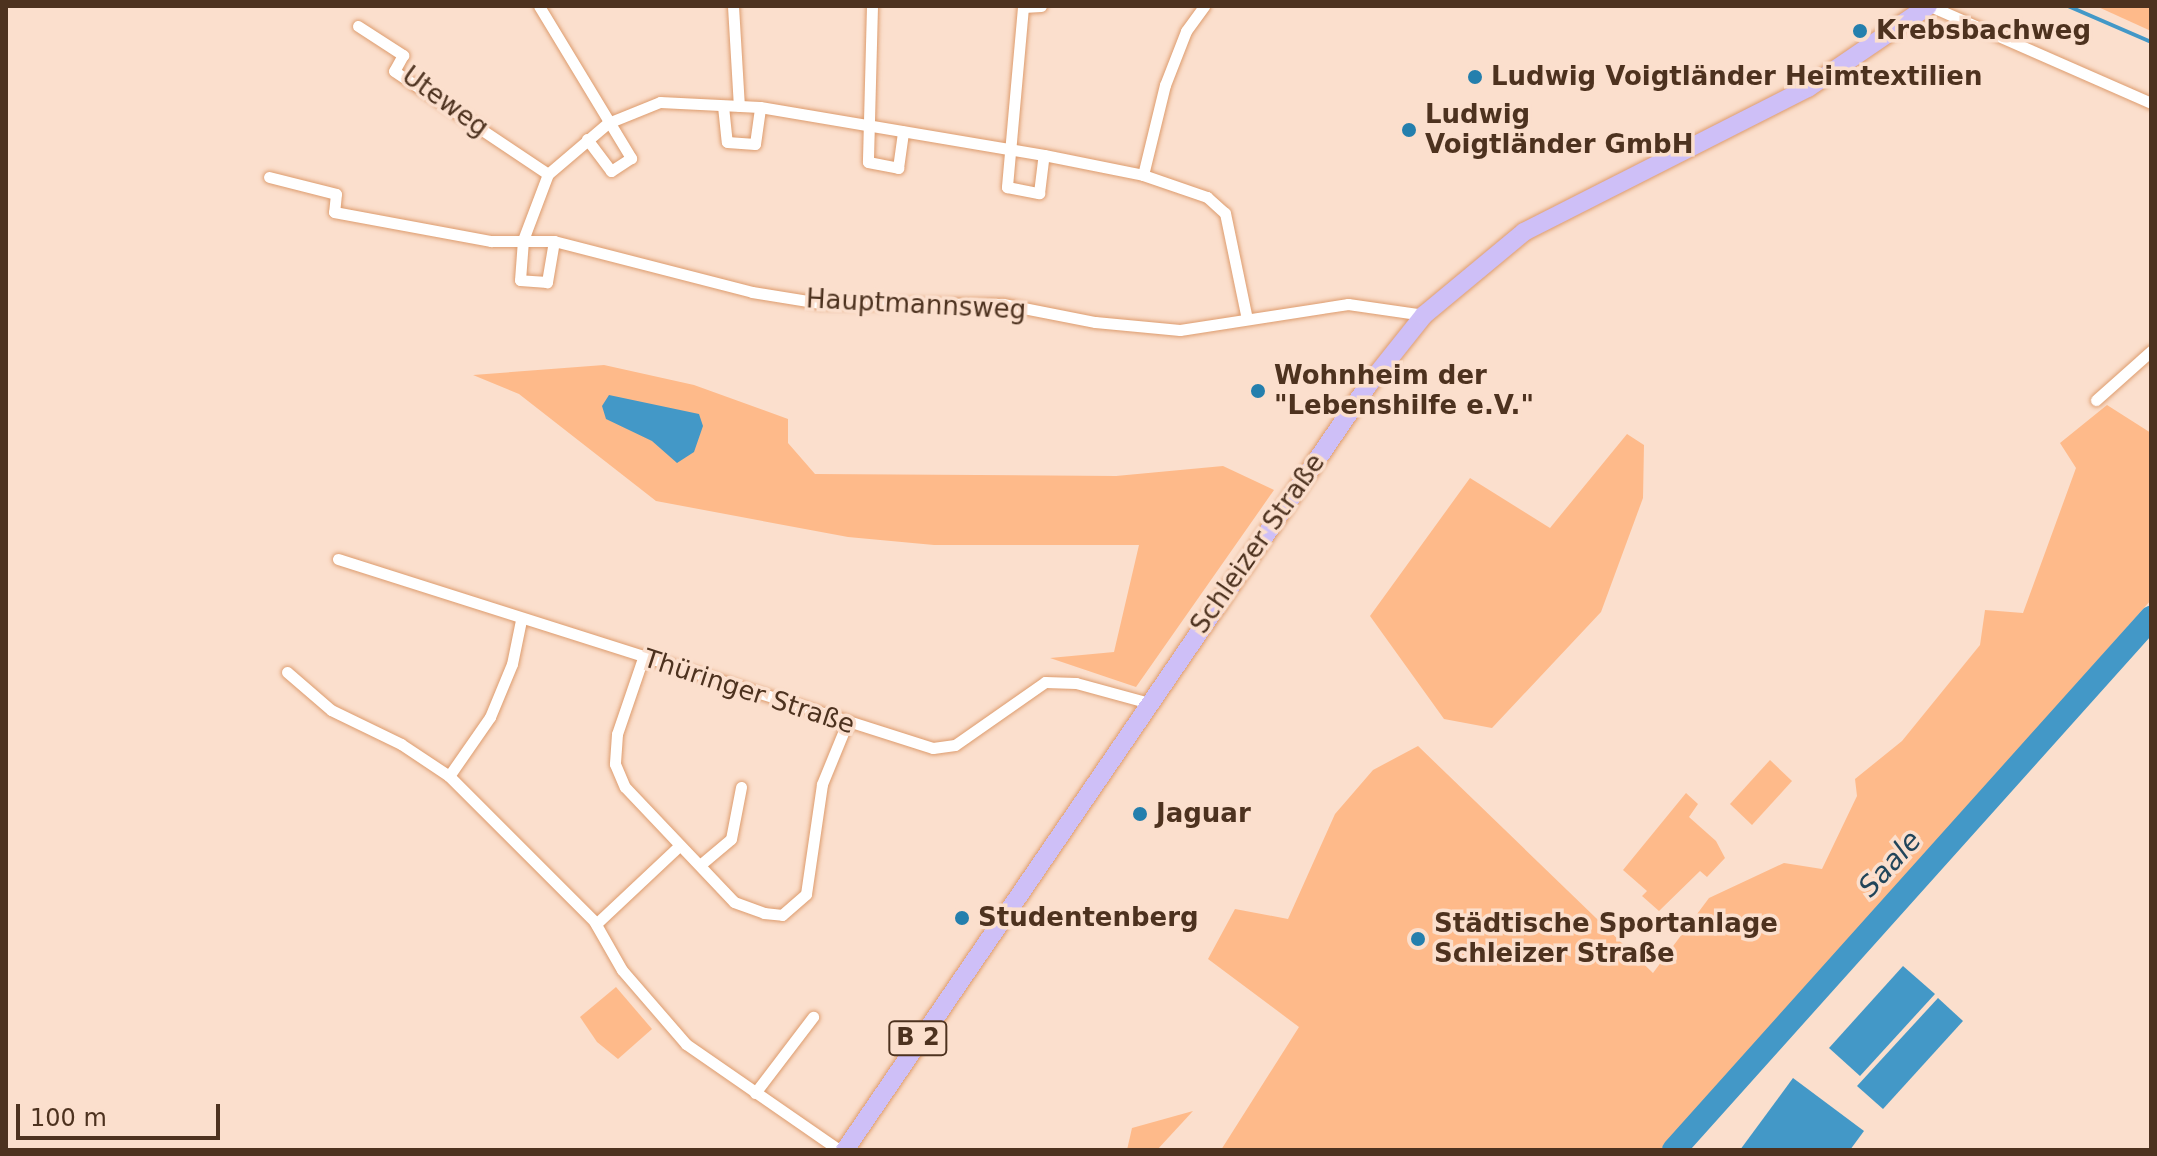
<!DOCTYPE html>
<html>
<head>
<meta charset="utf-8">
<style>
  body { margin:0 }
  #map { position:relative; width:2157px; height:1156px; overflow:hidden; background:#fbdfcd; font-family:"DejaVu Sans",sans-serif }
  div>[style] { position:absolute }
  [style*='--x'] { left:calc(var(--x)*1px); top:calc(var(--y)*1px); width:calc(var(--w)*1px); rotate:calc(var(--a)*1deg) }
  .green>* { inset:0; background:#feba8a }
  .water>* { inset:0; background:#4398c7 }
  .stream>* { height:4px; margin:-2px; padding:0 2px; transform-origin:2px; border-radius:2px; background:#4398c7 }
  .river>* { height:24px; margin:-12px; padding:0 12px; transform-origin:12px; border-radius:12px; background:#4398c7 }
  .roads { filter:drop-shadow(0 0 2px #dd9c6e) drop-shadow(0 0 2px #dd9c6e) }
  .street>* { height:11px; margin:-5.5px; padding:0 5.5px; transform-origin:5.5px; border-radius:5.5px; background:#fff }
  .primary>* { height:18px; margin:-9px; padding:0 9px; transform-origin:9px; border-radius:9px; background:#cebff7 }
  .dots>* { width:22px; height:22px; translate:-50% -50%; box-sizing:border-box; border:4px solid #fbdfcd; border-radius:50% }
  span { translate:-50% -50%; white-space:nowrap; text-align:center; line-height:1.15; -webkit-text-stroke:7px #fbdfcd; paint-order:stroke }
  .shield-label span { padding:2px 6px; background:#fbdfcd; border:2px solid; border-radius:6px; -webkit-text-stroke-width:0 }
  .shield-label { font-size:24px; color:#4d321f; font-weight:700 }
  .poi-label { font-size:26px; color:#4d321f; font-weight:700 }
  .left { translate:0 -50%; text-align:left }
  .street-label { font-size:26px; color:#4d321f }
  .water-label { font-size:28px; color:#21455a; font-style:italic }
  .frame { position:absolute; inset:0; border:8px solid #4d321f; pointer-events:none }
  .scale { position:absolute; left:16px; top:1104px; width:204px; height:36px; box-sizing:border-box; border:4px solid #4d321f; border-top:0; padding-left:10px; font-size:24px; line-height:28px; white-space:nowrap; color:#4d321f; -webkit-text-stroke:6px #fbdfcd; paint-order:stroke }
</style>
</head>
<body>
<div id="map">
  <div class="green">
    <i style="clip-path:polygon(2096px 6px,2151px 6px,2151px 31px)"></i>
    <i style="clip-path:polygon(604px 365px,694px 385px,788px 419px,788px 443px,815px 474px,1116px 476px,1223px 466px,1274px 490px,1136px 687px,1050px 658px,1114px 652px,1139px 545px,934px 545px,848px 537px,656px 501px,519px 394px,473px 375px)"></i>
    <i style="clip-path:polygon(2107px 405px,2151px 433px,2151px 600px,1664px 1150px,1221px 1150px,1299px 1027px,1208px 959px,1235px 909px,1288px 919px,1335px 814px,1373px 770px,1418px 746px,1653px 973px,1709px 898px,1784px 863px,1822px 869px,1857px 796px,1855px 779px,1902px 741px,1980px 645px,1985px 610px,2023px 613px,2076px 468px,2060px 443px)"></i>
    <i style="clip-path:polygon(1627px 434px,1644px 445px,1643px 498px,1601px 612px,1492px 728px,1444px 719px,1370px 616px,1470px 478px,1550px 528px)"></i>
    <i style="clip-path:polygon(1770px 760px,1792px 781px,1752px 825px,1730px 804px)"></i>
    <i style="clip-path:polygon(1686px 793px,1698px 804px,1689px 817px,1716px 841px,1725px 858px,1707px 877px,1700px 871px,1659px 911px,1642px 896px,1647px 891px,1623px 870px)"></i>
    <i style="clip-path:polygon(616px 987px,652px 1029px,618px 1059px,597px 1042px,580px 1017px)"></i>
    <i style="clip-path:polygon(1193px 1111px,1157px 1150px,1127px 1150px,1132px 1128px)"></i>
  </div>
  <div class="water">
    <i style="clip-path:polygon(609px 395px,699px 414px,703px 426px,694px 452px,677px 463px,652px 441px,606px 419px,602px 406px)"></i>
    <i style="clip-path:polygon(1903px 966px,1935px 994px,1860px 1076px,1829px 1048px)"></i>
    <i style="clip-path:polygon(1938px 998px,1963px 1021px,1883px 1109px,1857px 1086px)"></i>
    <i style="clip-path:polygon(1793px 1078px,1864px 1131px,1850px 1150px,1740px 1150px)"></i>
  </div>
  <div class="stream">
    <i style="--x:2068;--y:6;--w:90;--a:23.4"></i>
  </div>
  <div class="river">
    <i style="--x:1674;--y:1150;--w:715;--a:-48.12"></i>
  </div>
  <div class="roads">
    <div class="street">
      <i style="--x:539;--y:6;--w:178;--a:58.8"></i>
      <i style="--x:631;--y:158;--w:24;--a:147"></i>
      <i style="--x:611;--y:171;--w:40;--a:-127"></i>
      <i style="--x:733;--y:6;--w:100;--a:86.6"></i>
      <i style="--x:872;--y:6;--w:156;--a:91.5"></i>
      <i style="--x:868;--y:162;--w:31;--a:11"></i>
      <i style="--x:898;--y:168;--w:37;--a:-82"></i>
      <i style="--x:1041;--y:6;--w:18;--a:177"></i>
      <i style="--x:1023;--y:7;--w:181;--a:95.1"></i>
      <i style="--x:1007;--y:187;--w:33;--a:11"></i>
      <i style="--x:1039;--y:193;--w:38;--a:-83"></i>
      <i style="--x:1930;--y:6;--w:241;--a:23.7"></i>
      <i style="--x:358;--y:26;--w:54;--a:32.8"></i>
      <i style="--x:403;--y:55;--w:18;--a:119"></i>
      <i style="--x:394;--y:71;--w:185;--a:33.8"></i>
      <i style="--x:723;--y:106;--w:36;--a:84"></i>
      <i style="--x:727;--y:142;--w:28;--a:4"></i>
      <i style="--x:755;--y:144;--w:37;--a:-82"></i>
      <i style="--x:1143;--y:175;--w:93;--a:-76.3"></i>
      <i style="--x:1165;--y:85;--w:58;--a:-68.7"></i>
      <i style="--x:1186;--y:31;--w:31;--a:-54"></i>
      <i style="--x:269;--y:177;--w:69;--a:14.2"></i>
      <i style="--x:336;--y:194;--w:18;--a:96"></i>
      <i style="--x:334;--y:212;--w:160;--a:10.5"></i>
      <i style="--x:491;--y:241;--w:63;--a:0"></i>
      <i style="--x:554;--y:241;--w:204;--a:14.4"></i>
      <i style="--x:752;--y:292;--w:69;--a:9.2"></i>
      <i style="--x:820;--y:303;--w:183;--a:0.3"></i>
      <i style="--x:1003;--y:304;--w:94;--a:11.1"></i>
      <i style="--x:1095;--y:322;--w:85;--a:5.4"></i>
      <i style="--x:1180;--y:330;--w:170;--a:-8.8"></i>
      <i style="--x:1348;--y:304;--w:77;--a:8.2"></i>
      <i style="--x:554;--y:241;--w:42;--a:99.7"></i>
      <i style="--x:547;--y:282;--w:27;--a:-176"></i>
      <i style="--x:520;--y:280;--w:40;--a:-85.7"></i>
      <i style="--x:523;--y:240;--w:71;--a:-69.3"></i>
      <i style="--x:548;--y:174;--w:79;--a:-40.4"></i>
      <i style="--x:608;--y:123;--w:56;--a:-22"></i>
      <i style="--x:660;--y:102;--w:100;--a:2.9"></i>
      <i style="--x:760;--y:107;--w:288;--a:9.6"></i>
      <i style="--x:1044;--y:155;--w:101;--a:11.4"></i>
      <i style="--x:1143;--y:175;--w:68;--a:19"></i>
      <i style="--x:1207;--y:197;--w:24;--a:42"></i>
      <i style="--x:1225;--y:213;--w:108;--a:78.3"></i>
      <i style="--x:2096;--y:400;--w:74;--a:-41.7"></i>
      <i style="--x:338;--y:559;--w:624;--a:17.62"></i>
      <i style="--x:933;--y:748;--w:22;--a:-8"></i>
      <i style="--x:955;--y:745;--w:110;--a:-35"></i>
      <i style="--x:1045;--y:682;--w:31;--a:2"></i>
      <i style="--x:1076;--y:683;--w:76;--a:15.3"></i>
      <i style="--x:643;--y:658;--w:80;--a:108.9"></i>
      <i style="--x:617;--y:734;--w:30;--a:94"></i>
      <i style="--x:615;--y:764;--w:25;--a:67"></i>
      <i style="--x:625;--y:787;--w:158;--a:46.5"></i>
      <i style="--x:734;--y:902;--w:32;--a:20"></i>
      <i style="--x:764;--y:913;--w:18;--a:6"></i>
      <i style="--x:782;--y:915;--w:32;--a:-41"></i>
      <i style="--x:806;--y:894;--w:111;--a:-81.7"></i>
      <i style="--x:822;--y:784;--w:66;--a:-67.7"></i>
      <i style="--x:287;--y:672;--w:58;--a:40.8"></i>
      <i style="--x:331;--y:710;--w:78;--a:25.9"></i>
      <i style="--x:401;--y:744;--w:58;--a:33.7"></i>
      <i style="--x:449;--y:776;--w:205;--a:45"></i>
      <i style="--x:594;--y:921;--w:56;--a:60.3"></i>
      <i style="--x:622;--y:970;--w:98;--a:49.1"></i>
      <i style="--x:686;--y:1044;--w:186;--a:34.7"></i>
      <i style="--x:449;--y:776;--w:72;--a:-55.2"></i>
      <i style="--x:490;--y:717;--w:57;--a:-67.5"></i>
      <i style="--x:512;--y:664;--w:45;--a:-78.4"></i>
      <i style="--x:700;--y:865;--w:40;--a:-40"></i>
      <i style="--x:731;--y:839;--w:53;--a:-79.1"></i>
      <i style="--x:596;--y:924;--w:115;--a:-43.2"></i>
      <i style="--x:755;--y:1093;--w:96;--a:-52.7"></i>
    </div>
    <div class="primary">
      <i style="--x:845;--y:1150;--w:928;--a:-55.63"></i>
      <i style="--x:1369;--y:384;--w:88;--a:-51.4"></i>
      <i style="--x:1424;--y:315;--w:130;--a:-39.7"></i>
      <i style="--x:1524;--y:232;--w:318;--a:-26.9"></i>
      <i style="--x:1808;--y:88;--w:145;--a:-34.3"></i>
    </div>
  </div>
  <div class="dots">
    <i style="left:1860px;top:31px;background:#247fad"></i>
    <i style="left:1475px;top:77px;background:#247fad"></i>
    <i style="left:1409px;top:130px;background:#247fad"></i>
    <i style="left:1258px;top:391px;background:#247fad"></i>
    <i style="left:1140px;top:814px;background:#247fad"></i>
    <i style="left:962px;top:918px;background:#247fad"></i>
    <i style="left:1418px;top:939px;background:#247fad"></i>
  </div>
  <div class="shield-label">
    <span style="left:918px;top:1038px">B 2</span>
  </div>
  <div class="poi-label">
    <span class="left" style="left:1876px;top:31px">Krebsbachweg</span>
    <span class="left" style="left:1491px;top:77px">Ludwig Voigtländer Heimtextilien</span>
    <span class="left" style="left:1425px;top:130px">Ludwig<br>Voigtländer GmbH</span>
    <span class="left" style="left:1274px;top:391px">Wohnheim der<br>"Lebenshilfe e.V."</span>
    <span class="left" style="left:1156px;top:814px">Jaguar</span>
    <span class="left" style="left:978px;top:918px">Studentenberg</span>
    <span class="left" style="left:1434px;top:939px">Städtische Sportanlage<br>Schleizer Straße</span>
  </div>
  <div class="street-label">
    <span style="left:445px;top:102px;rotate:36deg">Uteweg</span>
    <span style="left:916px;top:305px;rotate:3deg">Hauptmannsweg</span>
    <span style="left:1258px;top:544px;rotate:-55deg">Schleizer Straße</span>
    <span style="left:749px;top:692px;rotate:18deg">Thüringer Straße</span>
  </div>
  <div class="water-label">
    <span style="left:1890px;top:864px;rotate:-48deg">Saale</span>
  </div>
  <div class="frame"></div>
  <div class="scale">100 m</div>
</div>
</body>
</html>
